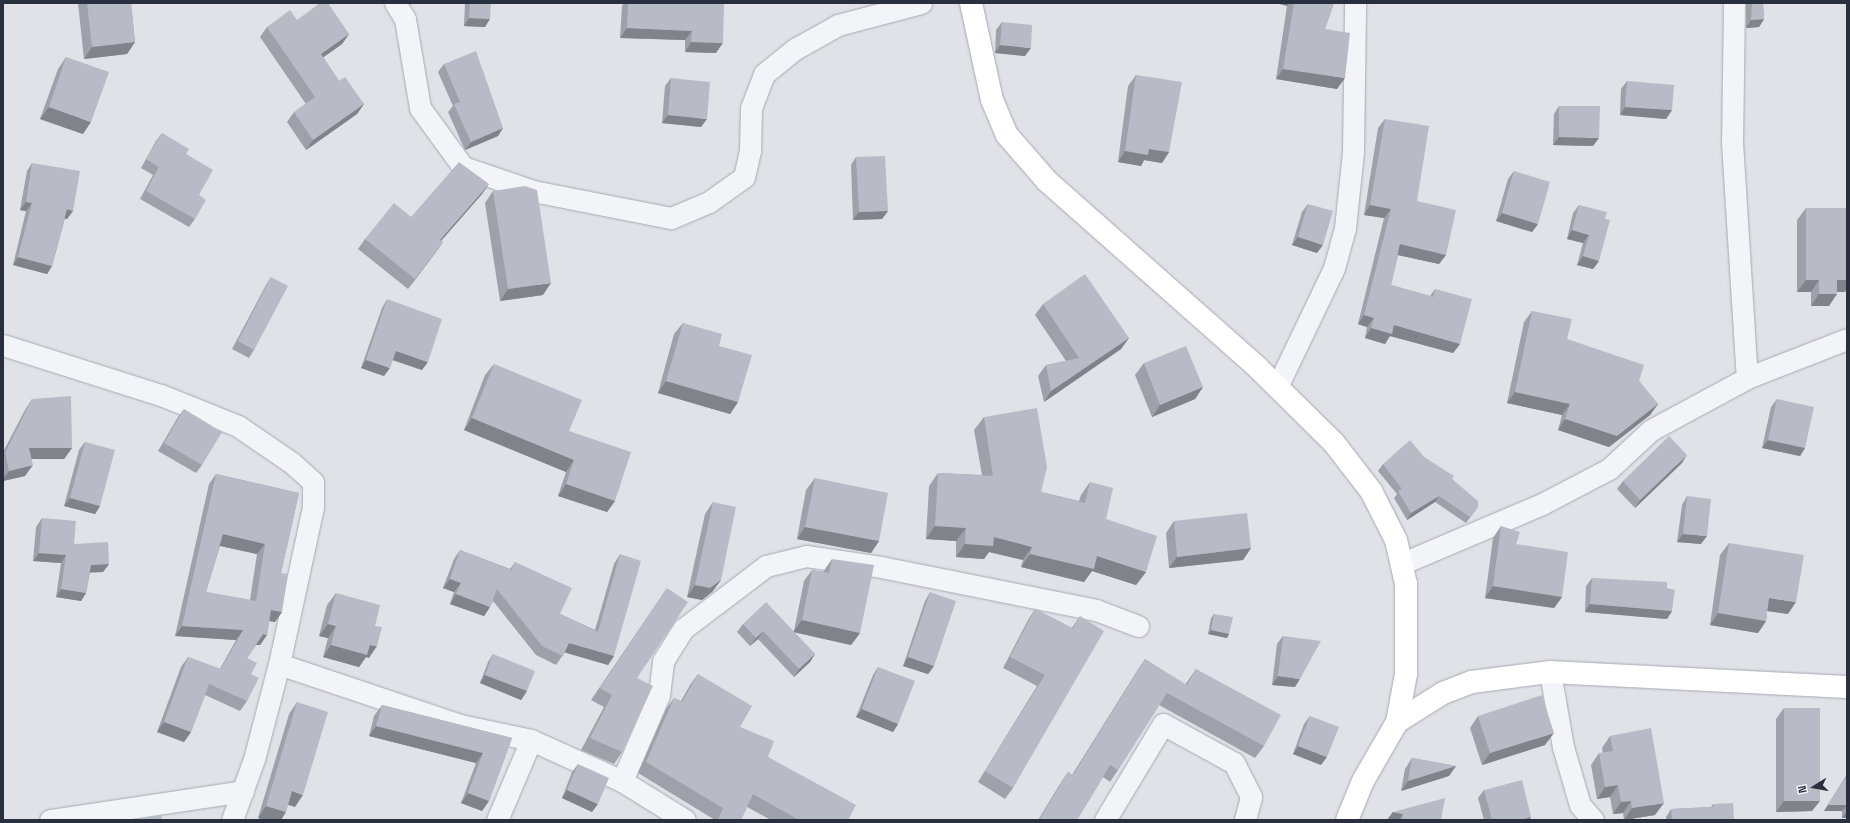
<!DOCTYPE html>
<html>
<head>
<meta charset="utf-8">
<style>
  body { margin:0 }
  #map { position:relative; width:1850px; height:823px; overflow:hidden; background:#e0e2e8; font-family:"Space Grotesk",sans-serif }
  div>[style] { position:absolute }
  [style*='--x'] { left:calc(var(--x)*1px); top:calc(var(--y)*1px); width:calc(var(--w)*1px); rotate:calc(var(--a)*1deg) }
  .roads { filter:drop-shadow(0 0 1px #a6a9b2) drop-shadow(0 0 1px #a6a9b2) }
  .street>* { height:21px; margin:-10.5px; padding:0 10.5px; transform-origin:10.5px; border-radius:10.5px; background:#f3f4f7 }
  .secondary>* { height:22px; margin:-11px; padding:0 11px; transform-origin:11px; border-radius:11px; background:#fff }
  .primary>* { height:22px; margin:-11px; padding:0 11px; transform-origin:11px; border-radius:11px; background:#fff }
  .wall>* { inset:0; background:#9ea1a9 }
  .shaded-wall>* { inset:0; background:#81838a }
  .building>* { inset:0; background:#b8bbc5 }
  span { translate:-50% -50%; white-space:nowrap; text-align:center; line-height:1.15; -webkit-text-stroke:3.5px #f0f1f6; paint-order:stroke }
  .frame { position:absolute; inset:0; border:4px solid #2a2f3f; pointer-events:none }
  .north { position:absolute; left:1794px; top:767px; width:40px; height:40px; -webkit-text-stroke:3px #f0f1f6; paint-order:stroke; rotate:259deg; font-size:11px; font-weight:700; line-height:16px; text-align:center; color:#2a2f3f }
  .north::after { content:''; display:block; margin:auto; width:14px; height:18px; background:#2a2f3f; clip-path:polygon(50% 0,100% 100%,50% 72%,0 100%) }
</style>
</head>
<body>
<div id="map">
  <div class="roads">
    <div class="street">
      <i style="--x:395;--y:3;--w:19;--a:58"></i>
      <i style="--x:405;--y:19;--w:90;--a:80.4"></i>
      <i style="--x:420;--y:108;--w:73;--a:53.9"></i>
      <i style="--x:463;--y:167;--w:74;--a:18.9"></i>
      <i style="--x:533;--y:191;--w:141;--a:11.1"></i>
      <i style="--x:671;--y:218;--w:41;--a:-22.8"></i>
      <i style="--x:709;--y:202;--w:43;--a:-35.5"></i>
      <i style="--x:744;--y:177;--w:28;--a:-77"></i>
      <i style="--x:750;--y:150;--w:42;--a:-88.6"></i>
      <i style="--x:751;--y:108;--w:36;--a:-69"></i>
      <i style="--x:764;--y:74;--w:40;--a:-39"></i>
      <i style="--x:795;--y:49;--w:49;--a:-29.2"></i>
      <i style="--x:838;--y:25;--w:86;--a:-14.8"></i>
      <i style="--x:1734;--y:3;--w:139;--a:90.8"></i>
      <i style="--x:1732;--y:142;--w:236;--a:86.4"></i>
      <i style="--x:3;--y:345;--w:166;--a:17.6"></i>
      <i style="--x:161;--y:395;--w:83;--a:21.9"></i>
      <i style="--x:238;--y:426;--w:65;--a:34.4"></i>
      <i style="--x:292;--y:463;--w:28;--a:42"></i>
      <i style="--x:313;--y:482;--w:25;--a:90"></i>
      <i style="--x:313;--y:507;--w:161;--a:102.2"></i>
      <i style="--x:279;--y:664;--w:98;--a:104.7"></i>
      <i style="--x:254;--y:759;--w:65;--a:109.8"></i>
      <i style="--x:1277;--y:387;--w:132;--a:-64.4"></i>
      <i style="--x:1334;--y:268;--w:41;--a:-74.6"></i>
      <i style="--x:1345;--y:228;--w:76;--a:-84"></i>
      <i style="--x:1353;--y:152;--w:149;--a:-89.2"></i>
      <i style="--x:1403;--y:563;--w:151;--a:-23"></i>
      <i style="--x:1542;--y:504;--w:76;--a:-27.6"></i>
      <i style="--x:1609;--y:469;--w:57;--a:-42.9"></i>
      <i style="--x:1651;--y:430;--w:109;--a:-28.4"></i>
      <i style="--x:1747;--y:378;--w:107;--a:-21.3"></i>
      <i style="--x:279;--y:664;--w:191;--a:18.6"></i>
      <i style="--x:460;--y:725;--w:73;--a:11.9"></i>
      <i style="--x:531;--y:740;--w:87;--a:113"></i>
      <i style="--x:1550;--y:672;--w:76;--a:80.2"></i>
      <i style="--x:1563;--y:747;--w:60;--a:73.7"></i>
      <i style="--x:1580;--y:805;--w:20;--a:49"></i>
      <i style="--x:531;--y:740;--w:100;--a:24.3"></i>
      <i style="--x:622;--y:781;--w:74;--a:31.8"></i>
      <i style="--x:622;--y:781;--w:94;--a:-66.7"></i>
      <i style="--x:659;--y:695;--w:34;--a:-83"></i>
      <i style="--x:663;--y:661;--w:38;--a:-58"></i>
      <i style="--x:683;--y:629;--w:104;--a:-37.2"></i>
      <i style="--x:766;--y:566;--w:41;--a:-14"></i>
      <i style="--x:806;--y:556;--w:76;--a:8.3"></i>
      <i style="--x:881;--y:567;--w:219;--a:11.3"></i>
      <i style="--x:1096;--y:610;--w:45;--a:20.9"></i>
      <i style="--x:50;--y:820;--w:195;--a:-8.5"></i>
      <i style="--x:1105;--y:820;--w:112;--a:-58.9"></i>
      <i style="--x:1163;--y:724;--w:81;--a:28.8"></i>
      <i style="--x:1234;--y:763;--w:38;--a:63"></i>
      <i style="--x:1251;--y:797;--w:24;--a:105"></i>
    </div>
    <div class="secondary">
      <i style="--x:971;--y:3;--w:99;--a:77.8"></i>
      <i style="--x:992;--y:100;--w:38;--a:67"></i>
      <i style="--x:1007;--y:135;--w:61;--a:49"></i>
      <i style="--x:1047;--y:181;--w:281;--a:41.5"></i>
      <i style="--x:1257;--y:367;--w:108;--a:44.6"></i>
      <i style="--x:1334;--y:443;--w:61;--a:52.4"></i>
      <i style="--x:1371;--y:491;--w:55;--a:63"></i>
      <i style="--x:1396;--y:540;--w:45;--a:77.2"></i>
      <i style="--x:1406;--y:584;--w:90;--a:90"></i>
      <i style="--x:1406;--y:674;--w:49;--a:100.6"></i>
    </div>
    <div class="primary">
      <i style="--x:1347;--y:820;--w:42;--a:-67.7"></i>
      <i style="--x:1363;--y:781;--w:68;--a:-60"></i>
      <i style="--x:1397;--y:722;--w:54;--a:-32.2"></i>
      <i style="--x:1443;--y:693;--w:31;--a:-21"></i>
      <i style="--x:1472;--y:682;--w:79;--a:-7.3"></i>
      <i style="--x:1550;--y:672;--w:297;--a:2.9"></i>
    </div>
  </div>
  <div class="wall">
    <i style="clip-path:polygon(78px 3px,131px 3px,135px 42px,127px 54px,84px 59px)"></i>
    <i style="clip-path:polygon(465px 3px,491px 3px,485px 27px,464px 26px)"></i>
    <i style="clip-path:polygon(624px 3px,724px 3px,716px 53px,685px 52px,685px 40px,620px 38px,622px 6px)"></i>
    <i style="clip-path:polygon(1280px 3px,1334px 3px,1325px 29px,1337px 89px,1276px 79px,1287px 6px,1280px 4px)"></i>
    <i style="clip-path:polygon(1746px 3px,1763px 3px,1764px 19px,1759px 27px,1746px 28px)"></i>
    <i style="clip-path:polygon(297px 20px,349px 34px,342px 44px,323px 57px,339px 81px,364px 104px,357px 114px,306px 150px,287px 122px,294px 112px,306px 104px,260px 37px,267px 27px)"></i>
    <i style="clip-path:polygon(1002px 22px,1025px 56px,995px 53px,996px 30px)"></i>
    <i style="clip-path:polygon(66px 57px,83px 134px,40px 119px,58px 69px)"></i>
    <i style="clip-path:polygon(444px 64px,503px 128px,498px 136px,465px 150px,448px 112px,453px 106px,438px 72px)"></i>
    <i style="clip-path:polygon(1136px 75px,1169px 152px,1162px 163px,1144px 160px,1141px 166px,1118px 162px,1128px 86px)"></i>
    <i style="clip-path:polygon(671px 78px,701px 127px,662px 123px,665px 86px)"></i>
    <i style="clip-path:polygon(1627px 81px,1672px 110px,1666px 119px,1620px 115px,1621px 89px)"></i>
    <i style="clip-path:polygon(1559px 106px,1593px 146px,1553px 145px,1554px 114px)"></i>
    <i style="clip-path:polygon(1385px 119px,1417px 201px,1446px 255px,1439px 264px,1398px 255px,1391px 285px,1430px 296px,1435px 289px,1460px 344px,1453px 353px,1390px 336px,1385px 344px,1365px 338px,1367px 327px,1358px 324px,1384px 218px,1364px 215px,1378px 128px)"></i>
    <i style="clip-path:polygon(162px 133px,186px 154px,199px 195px,195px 219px,189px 227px,140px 199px,153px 175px,141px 168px,156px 141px)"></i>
    <i style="clip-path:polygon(856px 157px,888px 211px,882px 219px,853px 220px,851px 165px)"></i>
    <i style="clip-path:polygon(32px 163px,73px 211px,67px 219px,65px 218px,52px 266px,47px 274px,13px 265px,26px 211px,20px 210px,27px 171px)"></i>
    <i style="clip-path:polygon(1514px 171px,1538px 224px,1532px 232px,1496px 221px,1508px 179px)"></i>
    <i style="clip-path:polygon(489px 184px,482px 194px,441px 241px,443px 242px,408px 289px,358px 249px,365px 239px,411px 217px)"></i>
    <i style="clip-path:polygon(493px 191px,543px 295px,500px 301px,485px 203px)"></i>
    <i style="clip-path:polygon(1308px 204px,1317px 253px,1292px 245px,1302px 212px)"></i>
    <i style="clip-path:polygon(1579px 205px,1599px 261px,1593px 269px,1577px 265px,1583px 243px,1567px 239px,1573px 213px)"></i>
    <i style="clip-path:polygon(1806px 208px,1845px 292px,1837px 292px,1829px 306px,1811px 306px,1811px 292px,1797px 292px,1797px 220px)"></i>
    <i style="clip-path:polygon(271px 277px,254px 350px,249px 358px,232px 349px,266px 285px)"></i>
    <i style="clip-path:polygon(387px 299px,422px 370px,392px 360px,384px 376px,361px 368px,382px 308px)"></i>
    <i style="clip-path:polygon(1043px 304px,1129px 338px,1121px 349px,1044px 402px,1038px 376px,1046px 365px,1066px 361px,1035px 315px)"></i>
    <i style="clip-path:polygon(1532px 311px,1567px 339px,1639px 381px,1658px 404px,1650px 415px,1609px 447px,1558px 430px,1562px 415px,1507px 403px,1524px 322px)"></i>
    <i style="clip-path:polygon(683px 323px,719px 346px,738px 402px,730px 414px,658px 393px,674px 334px)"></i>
    <i style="clip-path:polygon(1144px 363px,1203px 387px,1195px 399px,1152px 417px,1135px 375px)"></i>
    <i style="clip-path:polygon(494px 364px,569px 431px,615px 501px,607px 512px,558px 496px,566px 472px,464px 430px,485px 375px)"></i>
    <i style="clip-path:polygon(32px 399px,72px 448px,64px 459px,32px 459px,25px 476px,3px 481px,3px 452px,25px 410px)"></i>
    <i style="clip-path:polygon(1777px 399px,1805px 448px,1800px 456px,1762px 448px,1771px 407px)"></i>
    <i style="clip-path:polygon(184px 409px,202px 465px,196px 473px,158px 451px,178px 417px)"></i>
    <i style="clip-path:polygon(984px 417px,1041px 492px,1079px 501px,1081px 495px,1090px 482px,1106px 519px,1146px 572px,1136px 585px,1092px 571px,1084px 582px,1021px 567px,1023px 560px,989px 552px,984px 559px,956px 557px,956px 541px,926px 539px,929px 486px,938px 473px,982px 475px,974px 430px)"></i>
    <i style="clip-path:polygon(85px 442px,100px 506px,95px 514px,64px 506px,79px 450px)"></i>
    <i style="clip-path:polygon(1424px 457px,1452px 479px,1478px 507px,1466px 523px,1435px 502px,1407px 520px,1394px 498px,1397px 494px,1378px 471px,1383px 464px)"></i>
    <i style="clip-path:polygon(1682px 463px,1635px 508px,1617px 489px,1623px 481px)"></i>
    <i style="clip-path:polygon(evenodd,216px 474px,299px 493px,281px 573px,282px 612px,275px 622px,269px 621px,267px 635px,260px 645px,256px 645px,247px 658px,251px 674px,247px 701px,240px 711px,205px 695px,191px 732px,184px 742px,157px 732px,181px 667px,188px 657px,220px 669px,236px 640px,175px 636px,209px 484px,216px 474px,220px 546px,257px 554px,250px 600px,206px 592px,220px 546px)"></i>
    <i style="clip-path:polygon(815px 478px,879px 541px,871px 553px,797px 539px,806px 490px)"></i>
    <i style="clip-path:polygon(1687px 496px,1701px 544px,1677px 542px,1682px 505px)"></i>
    <i style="clip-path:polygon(713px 502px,721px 580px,712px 592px,702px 600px,687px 597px,705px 514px)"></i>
    <i style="clip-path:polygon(42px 518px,74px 544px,109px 564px,103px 572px,90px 572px,86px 593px,81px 601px,56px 597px,61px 563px,33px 561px,36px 527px)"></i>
    <i style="clip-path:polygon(1174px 521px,1251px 548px,1243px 560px,1169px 568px,1166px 533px)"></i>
    <i style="clip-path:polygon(1501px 526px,1562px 597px,1554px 608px,1485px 598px,1493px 538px)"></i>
    <i style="clip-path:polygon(1729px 543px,1788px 614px,1767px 611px,1766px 621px,1758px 633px,1710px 625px,1720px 555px)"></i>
    <i style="clip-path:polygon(460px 550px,510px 569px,515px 562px,560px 614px,595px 630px,614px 564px,620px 554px,614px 656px,608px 665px,565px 652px,556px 665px,536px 655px,493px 601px,490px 607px,484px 616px,450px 604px,454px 592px,443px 588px,454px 559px)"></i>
    <i style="clip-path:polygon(832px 559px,860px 633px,851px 645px,794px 632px,815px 654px,810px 662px,794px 677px,758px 639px,750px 646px,737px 632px,743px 624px,794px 631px,804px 581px,812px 570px,823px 572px)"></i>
    <i style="clip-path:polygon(1592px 578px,1667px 588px,1672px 611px,1667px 619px,1585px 612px,1586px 586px)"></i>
    <i style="clip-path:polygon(667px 588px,637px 678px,622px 752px,614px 764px,581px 750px,604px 707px,591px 700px)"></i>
    <i style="clip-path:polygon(930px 592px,934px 666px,928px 674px,903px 666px,925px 601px)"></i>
    <i style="clip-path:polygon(336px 593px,375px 626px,369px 658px,366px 657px,359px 667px,323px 657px,328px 638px,319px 636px,327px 605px)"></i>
    <i style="clip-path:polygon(1035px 609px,1072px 628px,1080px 616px,1013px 788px,1005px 799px,978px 782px,1037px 686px,1003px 668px,1028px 620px)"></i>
    <i style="clip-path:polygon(1214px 614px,1229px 634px,1227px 638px,1208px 634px,1211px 618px)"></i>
    <i style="clip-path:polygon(1283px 636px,1295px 687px,1272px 685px,1277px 644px)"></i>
    <i style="clip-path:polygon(493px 654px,527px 691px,521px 700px,480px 683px,488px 662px)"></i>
    <i style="clip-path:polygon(1145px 659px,1185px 685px,1196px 669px,1264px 746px,1255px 758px,1159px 705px,1118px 770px,1110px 782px,1103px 777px,1077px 820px,1038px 820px,1060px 784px,1068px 772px,1072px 775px,1137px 671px)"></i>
    <i style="clip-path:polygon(878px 667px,898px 724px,893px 732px,856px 717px,873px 675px)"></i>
    <i style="clip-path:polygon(698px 674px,740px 727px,768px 757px,848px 820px,771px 820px,747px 807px,741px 820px,715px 820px,638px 773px,666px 709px,674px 698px,681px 701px,690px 685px)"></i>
    <i style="clip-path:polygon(297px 702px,295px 807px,288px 805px,281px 820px,264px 820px,258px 818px,289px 714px)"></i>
    <i style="clip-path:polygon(382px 705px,512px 738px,489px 801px,482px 811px,461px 803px,476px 763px,369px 736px,374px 716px)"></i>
    <i style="clip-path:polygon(1784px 708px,1812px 811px,1776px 812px,1776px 719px)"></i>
    <i style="clip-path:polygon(1310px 716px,1321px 765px,1293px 754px,1304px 724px)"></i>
    <i style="clip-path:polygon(1478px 716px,1545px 745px,1482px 765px,1470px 728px)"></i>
    <i style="clip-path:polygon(1610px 736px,1655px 815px,1624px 820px,1623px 813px,1613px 814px,1610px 797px,1597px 799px,1591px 765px,1599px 753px,1603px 753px,1602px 748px)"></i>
    <i style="clip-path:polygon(1412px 758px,1456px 766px,1449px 776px,1401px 791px,1405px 769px)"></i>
    <i style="clip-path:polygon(578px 764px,592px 812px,562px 798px,572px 772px)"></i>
    <i style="clip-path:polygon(1847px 774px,1847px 818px,1842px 818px,1842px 811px,1824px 811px)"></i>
    <i style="clip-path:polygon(1484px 790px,1531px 817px,1529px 820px,1484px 820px,1478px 798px)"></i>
    <i style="clip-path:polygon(1713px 804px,1734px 820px,1666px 820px,1666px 817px,1671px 809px,1711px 807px)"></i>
    <i style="clip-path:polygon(1393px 812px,1441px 820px,1387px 820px)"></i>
  </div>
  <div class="shaded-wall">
    <i style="clip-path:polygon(1280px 3px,1290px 3px,1287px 6px,1280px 4px)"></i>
    <i style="clip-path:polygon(469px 18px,490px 19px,485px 27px,464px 26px)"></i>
    <i style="clip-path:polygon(1764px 19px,1759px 27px,1746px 28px,1751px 20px)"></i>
    <i style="clip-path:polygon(627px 28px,692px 31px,685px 40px,620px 38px)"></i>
    <i style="clip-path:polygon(349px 34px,342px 44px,314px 64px,321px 54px)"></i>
    <i style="clip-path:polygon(135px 42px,127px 54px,84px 59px,92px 47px)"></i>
    <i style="clip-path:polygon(691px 42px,723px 43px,716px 53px,685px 52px)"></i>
    <i style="clip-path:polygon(1000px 45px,1031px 48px,1025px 56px,995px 53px)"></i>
    <i style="clip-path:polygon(1283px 69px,1345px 78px,1337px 89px,1276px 79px)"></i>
    <i style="clip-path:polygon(364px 104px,357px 114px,306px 150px,313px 140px)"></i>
    <i style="clip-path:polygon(49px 107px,91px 122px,83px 134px,40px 119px)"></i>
    <i style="clip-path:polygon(1625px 107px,1672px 110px,1666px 119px,1620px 115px)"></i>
    <i style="clip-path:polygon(668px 115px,707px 119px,701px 127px,662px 123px)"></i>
    <i style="clip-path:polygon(503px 128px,498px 136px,465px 150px,471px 142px)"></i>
    <i style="clip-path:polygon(1559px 137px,1599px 138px,1593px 146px,1553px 145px)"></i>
    <i style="clip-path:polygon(1149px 149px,1169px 152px,1162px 163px,1144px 160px,1141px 166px,1118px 162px,1125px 151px)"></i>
    <i style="clip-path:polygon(489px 184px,482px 194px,433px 250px,440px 240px)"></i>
    <i style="clip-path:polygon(26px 202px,32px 203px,26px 211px,20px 210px)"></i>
    <i style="clip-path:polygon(1370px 205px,1391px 209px,1384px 218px,1364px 215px)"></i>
    <i style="clip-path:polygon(67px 209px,73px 211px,67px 219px,61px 218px)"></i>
    <i style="clip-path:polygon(888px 211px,882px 219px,853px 220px,859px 212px)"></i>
    <i style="clip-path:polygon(1502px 213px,1538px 224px,1532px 232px,1496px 221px)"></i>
    <i style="clip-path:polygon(1572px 230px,1589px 235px,1583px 243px,1567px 239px)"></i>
    <i style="clip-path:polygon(1298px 237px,1323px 245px,1317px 253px,1292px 245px)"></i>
    <i style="clip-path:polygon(443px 242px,436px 252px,408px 289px,415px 279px)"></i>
    <i style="clip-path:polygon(1400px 244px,1446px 255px,1439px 264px,1393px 254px)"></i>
    <i style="clip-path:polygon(1583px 256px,1599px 261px,1593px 269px,1577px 265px)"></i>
    <i style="clip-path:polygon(18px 257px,52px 266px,47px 274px,13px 265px)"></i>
    <i style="clip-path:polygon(1806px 280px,1819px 280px,1811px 292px,1797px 292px)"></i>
    <i style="clip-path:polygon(1837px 280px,1847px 280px,1847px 289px,1845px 292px,1829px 292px)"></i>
    <i style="clip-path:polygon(551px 283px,543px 295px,500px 301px,508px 289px)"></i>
    <i style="clip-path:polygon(1819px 294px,1837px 294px,1829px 306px,1811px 306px)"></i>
    <i style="clip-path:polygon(1364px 315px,1374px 318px,1367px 327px,1358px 324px)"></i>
    <i style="clip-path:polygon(1394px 325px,1460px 344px,1453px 353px,1390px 336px,1385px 344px,1365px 338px,1371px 328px)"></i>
    <i style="clip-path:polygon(1129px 338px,1121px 349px,1044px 402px,1051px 391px)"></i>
    <i style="clip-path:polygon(396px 351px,428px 362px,422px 370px,390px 359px)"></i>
    <i style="clip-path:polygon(366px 360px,390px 368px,384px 376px,361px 368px)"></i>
    <i style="clip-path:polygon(666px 381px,738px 402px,730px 414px,658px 393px)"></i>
    <i style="clip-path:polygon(1203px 387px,1195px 399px,1152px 417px,1160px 405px)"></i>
    <i style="clip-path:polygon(1515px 392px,1570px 404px,1562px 415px,1507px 403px)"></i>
    <i style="clip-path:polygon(1658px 404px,1650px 415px,1609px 447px,1558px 430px,1565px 419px)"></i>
    <i style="clip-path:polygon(472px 418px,574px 460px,566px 472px,464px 430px)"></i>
    <i style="clip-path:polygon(1768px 440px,1805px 448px,1800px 456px,1762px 448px)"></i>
    <i style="clip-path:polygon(29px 448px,72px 448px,64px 459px,22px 459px)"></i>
    <i style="clip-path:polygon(1687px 455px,1682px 463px,1635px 508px,1640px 500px)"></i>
    <i style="clip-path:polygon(33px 465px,25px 476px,3px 481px,3px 479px,9px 471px)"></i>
    <i style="clip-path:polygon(566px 484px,615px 501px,607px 512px,558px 496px)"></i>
    <i style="clip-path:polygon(1439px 496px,1435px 502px,1407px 520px,1411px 513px)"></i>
    <i style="clip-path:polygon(70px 498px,100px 506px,95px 514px,64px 506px)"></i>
    <i style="clip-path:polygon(935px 526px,966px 528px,956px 541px,926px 539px)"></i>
    <i style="clip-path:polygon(805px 527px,879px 541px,871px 553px,797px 539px)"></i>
    <i style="clip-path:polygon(223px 534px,265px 544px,257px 554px,216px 545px)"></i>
    <i style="clip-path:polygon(1683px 534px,1707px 536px,1701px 544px,1677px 542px)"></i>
    <i style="clip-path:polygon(994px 537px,1032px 547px,1023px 560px,989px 552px,984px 559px,956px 557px,965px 544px)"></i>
    <i style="clip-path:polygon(1251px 548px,1243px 560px,1169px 568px,1177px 557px)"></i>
    <i style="clip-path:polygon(39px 553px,66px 555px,61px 563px,33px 561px)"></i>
    <i style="clip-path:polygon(1030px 554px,1097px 556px,1146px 572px,1136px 585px,1092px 571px,1084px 582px,1021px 567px)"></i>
    <i style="clip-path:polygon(109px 564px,103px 572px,85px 573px,91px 565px)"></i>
    <i style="clip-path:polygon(450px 579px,461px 583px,454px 592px,443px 588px)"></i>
    <i style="clip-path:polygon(721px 580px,712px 592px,702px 600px,687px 597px,695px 585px)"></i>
    <i style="clip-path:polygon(1493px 586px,1562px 597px,1554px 608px,1485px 598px)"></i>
    <i style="clip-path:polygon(61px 589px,86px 593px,81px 601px,56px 597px)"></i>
    <i style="clip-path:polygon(456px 594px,490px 607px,484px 616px,450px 604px)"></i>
    <i style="clip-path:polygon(1769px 598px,1796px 602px,1788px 614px,1761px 610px)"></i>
    <i style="clip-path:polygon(1590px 604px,1672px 611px,1667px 619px,1585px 612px)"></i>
    <i style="clip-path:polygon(271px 610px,282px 612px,275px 622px,263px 620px)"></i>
    <i style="clip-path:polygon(1718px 613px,1766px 621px,1758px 633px,1710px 625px)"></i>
    <i style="clip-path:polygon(802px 620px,860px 633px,851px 645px,793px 632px)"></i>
    <i style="clip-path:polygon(328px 624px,336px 626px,328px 638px,319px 636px)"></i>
    <i style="clip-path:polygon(182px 626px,243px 630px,236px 640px,175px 636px)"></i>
    <i style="clip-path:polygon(1211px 630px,1229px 634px,1227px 638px,1208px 634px)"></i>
    <i style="clip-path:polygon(763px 631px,758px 639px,750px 646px,756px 638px)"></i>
    <i style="clip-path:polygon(263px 634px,267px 635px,260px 645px,256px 645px)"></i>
    <i style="clip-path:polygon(569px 643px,614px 656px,608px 665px,563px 652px)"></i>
    <i style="clip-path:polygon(331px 645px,370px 645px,377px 646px,369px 658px,366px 657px,359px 667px,323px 657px)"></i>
    <i style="clip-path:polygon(815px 654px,810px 662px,794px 677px,799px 669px)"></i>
    <i style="clip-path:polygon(908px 657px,934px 666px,928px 674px,903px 666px)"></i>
    <i style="clip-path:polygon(485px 675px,527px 691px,521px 700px,480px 683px)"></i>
    <i style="clip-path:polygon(1278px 676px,1300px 679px,1295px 687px,1272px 685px)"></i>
    <i style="clip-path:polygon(862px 709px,898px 724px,893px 732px,856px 717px)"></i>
    <i style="clip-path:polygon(164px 722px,191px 732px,184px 742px,157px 732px)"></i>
    <i style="clip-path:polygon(376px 726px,483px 753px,476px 763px,369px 736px)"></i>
    <i style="clip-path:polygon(1554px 733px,1545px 745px,1482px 765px,1490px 753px)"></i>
    <i style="clip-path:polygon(1298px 746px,1327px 757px,1321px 765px,1293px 754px)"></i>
    <i style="clip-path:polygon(1456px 766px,1449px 776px,1401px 791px,1408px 781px)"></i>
    <i style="clip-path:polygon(1618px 785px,1610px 797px,1597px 799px,1605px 787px)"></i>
    <i style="clip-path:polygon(567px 790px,598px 804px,592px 812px,562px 798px)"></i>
    <i style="clip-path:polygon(292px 791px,303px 795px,295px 807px,284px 803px)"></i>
    <i style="clip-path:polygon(468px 793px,489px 801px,482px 811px,461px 803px)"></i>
    <i style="clip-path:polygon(1631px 801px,1623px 813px,1613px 814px,1621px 802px)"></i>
    <i style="clip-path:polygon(1784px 801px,1820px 801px,1812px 811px,1776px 812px)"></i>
    <i style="clip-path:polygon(1664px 803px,1655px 815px,1624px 820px,1632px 808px)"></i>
    <i style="clip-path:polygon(1828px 805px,1847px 805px,1842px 811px,1824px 811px)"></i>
    <i style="clip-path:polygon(266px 806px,286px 812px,281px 820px,264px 820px,258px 818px)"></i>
    <i style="clip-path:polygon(1847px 811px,1847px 818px,1842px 818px)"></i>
    <i style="clip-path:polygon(1393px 812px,1403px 814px,1399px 820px,1387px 820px)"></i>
    <i style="clip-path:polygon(1531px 817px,1529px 820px,1523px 820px,1524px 819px)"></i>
  </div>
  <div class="building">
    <i style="clip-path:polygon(87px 3px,131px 3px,135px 42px,92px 47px)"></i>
    <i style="clip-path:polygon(320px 3px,328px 3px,349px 34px,321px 54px,339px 81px,345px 77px,364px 104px,313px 140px,294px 112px,315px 97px,267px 27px,290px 10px,297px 20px)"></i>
    <i style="clip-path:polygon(470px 3px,491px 3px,490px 19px,469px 18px)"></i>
    <i style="clip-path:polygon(628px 3px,724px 3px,723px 43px,691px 42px,692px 31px,627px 28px)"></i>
    <i style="clip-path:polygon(1294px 3px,1334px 3px,1325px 29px,1350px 33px,1345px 78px,1283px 69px)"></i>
    <i style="clip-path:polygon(1752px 3px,1763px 3px,1764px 19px,1751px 20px)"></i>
    <i style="clip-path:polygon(1002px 22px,1032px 25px,1031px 48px,1000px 45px)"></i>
    <i style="clip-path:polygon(476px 51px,503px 128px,471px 142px,454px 104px,460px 102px,444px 64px)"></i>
    <i style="clip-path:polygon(66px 57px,109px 72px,91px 122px,49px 107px)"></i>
    <i style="clip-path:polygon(1136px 75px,1182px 82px,1169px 152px,1149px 149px,1148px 155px,1125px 151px)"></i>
    <i style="clip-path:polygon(671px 78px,710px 82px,707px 119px,668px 115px)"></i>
    <i style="clip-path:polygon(1627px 81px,1674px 85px,1672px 110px,1625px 107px)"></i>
    <i style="clip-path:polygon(1559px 106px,1600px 106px,1599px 138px,1559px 137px)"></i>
    <i style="clip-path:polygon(1385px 119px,1429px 126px,1417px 201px,1456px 210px,1446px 255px,1400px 244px,1391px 285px,1433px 297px,1435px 289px,1472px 299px,1460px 344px,1394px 325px,1392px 334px,1371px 328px,1374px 318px,1364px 315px,1391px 209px,1370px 205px)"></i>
    <i style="clip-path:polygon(162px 133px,189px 149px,186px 154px,213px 170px,199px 195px,206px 200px,195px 219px,146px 191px,159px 167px,146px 159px)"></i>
    <i style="clip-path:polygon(885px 156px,888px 211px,859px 212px,856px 157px)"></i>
    <i style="clip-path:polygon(459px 162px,489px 184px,440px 240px,443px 242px,415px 279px,365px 239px,394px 203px,411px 217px)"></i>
    <i style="clip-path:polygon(32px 163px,80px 171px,73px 211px,67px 209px,52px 266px,18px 257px,32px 203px,26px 202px)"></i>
    <i style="clip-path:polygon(1514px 171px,1550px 182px,1538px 224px,1502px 213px)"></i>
    <i style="clip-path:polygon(525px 186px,537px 190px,551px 283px,508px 289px,493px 191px)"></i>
    <i style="clip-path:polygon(1308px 204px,1333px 211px,1323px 245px,1298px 237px)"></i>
    <i style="clip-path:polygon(1579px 205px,1607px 212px,1605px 219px,1610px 220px,1599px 261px,1583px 256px,1589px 235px,1572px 230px)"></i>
    <i style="clip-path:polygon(1806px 208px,1847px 208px,1847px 280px,1837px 280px,1837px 294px,1819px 294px,1819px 280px,1806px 280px)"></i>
    <i style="clip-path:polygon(1085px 274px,1129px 338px,1051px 391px,1046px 365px,1079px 358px,1043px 304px)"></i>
    <i style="clip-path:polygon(271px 277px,288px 286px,254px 350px,238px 341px)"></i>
    <i style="clip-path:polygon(387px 299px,442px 319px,428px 362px,396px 351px,390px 368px,366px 360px)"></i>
    <i style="clip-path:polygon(1532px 311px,1572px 319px,1567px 339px,1644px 365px,1639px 381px,1658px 404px,1617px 436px,1565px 419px,1570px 404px,1515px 392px)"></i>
    <i style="clip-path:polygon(683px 323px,722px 334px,719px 346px,752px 355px,738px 402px,666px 381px)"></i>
    <i style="clip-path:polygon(1186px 346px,1203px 387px,1160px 405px,1144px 363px)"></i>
    <i style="clip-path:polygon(494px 364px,582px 400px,569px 431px,631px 452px,615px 501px,566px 484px,574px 460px,472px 418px)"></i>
    <i style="clip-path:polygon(71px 396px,72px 448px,29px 448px,33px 465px,9px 471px,5px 453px,32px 399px)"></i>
    <i style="clip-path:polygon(1777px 399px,1814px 407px,1805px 448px,1768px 440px)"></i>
    <i style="clip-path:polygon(1037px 408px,1047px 467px,1041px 492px,1085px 503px,1090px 482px,1113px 488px,1106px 519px,1157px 536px,1146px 572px,1097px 556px,1094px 569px,1030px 554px,1032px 547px,994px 537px,993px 546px,965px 544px,966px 528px,935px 526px,938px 473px,993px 476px,984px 417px)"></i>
    <i style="clip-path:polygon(184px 409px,222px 432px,202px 465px,164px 443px)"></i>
    <i style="clip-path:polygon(1669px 436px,1687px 455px,1640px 500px,1623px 481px)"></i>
    <i style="clip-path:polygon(1410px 440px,1424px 457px,1454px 476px,1452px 479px,1478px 501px,1478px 507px,1470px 517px,1439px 496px,1411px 513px,1398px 491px,1402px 489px,1383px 464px)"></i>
    <i style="clip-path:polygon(85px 442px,115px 450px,100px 506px,70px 498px)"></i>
    <i style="clip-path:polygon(evenodd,216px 474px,299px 493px,281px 573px,288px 574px,282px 612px,271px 610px,267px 635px,263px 634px,247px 658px,257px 663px,251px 674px,259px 678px,247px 701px,209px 684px,191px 732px,164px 722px,188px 657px,221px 669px,243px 630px,182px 626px,216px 474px,223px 534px,265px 544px,256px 601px,206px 592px,223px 534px)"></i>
    <i style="clip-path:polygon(815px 478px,888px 493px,879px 541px,805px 527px)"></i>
    <i style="clip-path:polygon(1687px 496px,1711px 499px,1707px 536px,1683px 534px)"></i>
    <i style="clip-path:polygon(713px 502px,736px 507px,721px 580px,710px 588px,695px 585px)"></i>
    <i style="clip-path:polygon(1247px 513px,1251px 548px,1177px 557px,1174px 521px)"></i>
    <i style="clip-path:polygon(42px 518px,76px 521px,74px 544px,108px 542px,109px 564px,91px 565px,86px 593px,61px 589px,66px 555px,39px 553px)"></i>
    <i style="clip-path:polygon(1501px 526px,1520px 532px,1516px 544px,1568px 552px,1562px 597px,1493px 586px)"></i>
    <i style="clip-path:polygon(1729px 543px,1804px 555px,1796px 602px,1769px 598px,1766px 621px,1718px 613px)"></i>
    <i style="clip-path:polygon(460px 550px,511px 570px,515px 562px,572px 588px,560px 614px,598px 632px,620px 554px,641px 561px,614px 656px,569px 643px,563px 656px,542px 646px,497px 589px,490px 607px,456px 594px,461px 583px,450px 579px)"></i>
    <i style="clip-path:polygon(832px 559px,874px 565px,860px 633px,802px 620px,812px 570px,829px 573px)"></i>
    <i style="clip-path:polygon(1592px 578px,1667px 582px,1667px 588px,1675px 590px,1672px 611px,1590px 604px)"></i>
    <i style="clip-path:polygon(667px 588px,688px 602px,637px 678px,653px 686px,622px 752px,590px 738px,612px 695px,600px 688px)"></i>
    <i style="clip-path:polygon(930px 592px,956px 601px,934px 666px,908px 657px)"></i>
    <i style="clip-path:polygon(336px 593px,380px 605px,375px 626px,382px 627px,377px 646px,370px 645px,367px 655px,331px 645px,336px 626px,328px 624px)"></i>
    <i style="clip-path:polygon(766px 602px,815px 654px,799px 669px,763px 631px,756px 638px,743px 624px)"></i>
    <i style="clip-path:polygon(1035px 609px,1073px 629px,1080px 616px,1104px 631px,1013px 788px,985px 771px,1045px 675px,1010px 657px)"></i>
    <i style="clip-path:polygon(1214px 614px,1233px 617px,1229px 634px,1211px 630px)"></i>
    <i style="clip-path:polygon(1283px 636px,1321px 641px,1300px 679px,1278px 676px)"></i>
    <i style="clip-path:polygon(493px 654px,535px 671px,527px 691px,485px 675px)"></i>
    <i style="clip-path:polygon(1145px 659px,1187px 685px,1196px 669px,1281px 715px,1264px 746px,1167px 693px,1118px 770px,1110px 765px,1077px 820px,1039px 820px,1068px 772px,1073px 775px)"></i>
    <i style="clip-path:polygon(878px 667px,915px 681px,898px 724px,862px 709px)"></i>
    <i style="clip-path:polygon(698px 674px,752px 706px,740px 727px,774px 741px,768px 757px,856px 805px,848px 820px,799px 820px,753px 794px,741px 820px,718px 820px,723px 808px,646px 762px,674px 698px,682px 702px)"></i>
    <i style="clip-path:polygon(1542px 695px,1554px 733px,1490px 753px,1478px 716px)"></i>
    <i style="clip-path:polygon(297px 702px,328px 712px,303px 795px,292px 791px,286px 812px,266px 806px)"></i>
    <i style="clip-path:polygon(382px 705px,512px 738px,489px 801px,468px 793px,483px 753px,376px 726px)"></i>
    <i style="clip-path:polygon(1784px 708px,1820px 708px,1820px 801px,1784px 801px)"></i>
    <i style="clip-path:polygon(1310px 716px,1339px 727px,1327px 757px,1298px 746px)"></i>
    <i style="clip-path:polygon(1651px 728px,1664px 803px,1632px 808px,1631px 801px,1621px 802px,1618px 785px,1605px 787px,1599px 753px,1613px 751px,1610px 736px)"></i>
    <i style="clip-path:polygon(1412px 758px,1456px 766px,1408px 781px)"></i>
    <i style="clip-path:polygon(578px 764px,609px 778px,598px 804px,567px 790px)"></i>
    <i style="clip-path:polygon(1847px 775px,1847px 811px,1847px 805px,1828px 805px)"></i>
    <i style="clip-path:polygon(1522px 780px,1531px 817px,1524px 819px,1524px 820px,1492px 820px,1484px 790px)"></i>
    <i style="clip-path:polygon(1445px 798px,1441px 820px,1434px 819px,1434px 820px,1402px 820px,1403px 814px,1393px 812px)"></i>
    <i style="clip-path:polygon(1733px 803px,1734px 820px,1672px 820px,1671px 809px,1713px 807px,1713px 804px)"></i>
    <i style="clip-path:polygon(161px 815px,162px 820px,136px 820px)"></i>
  </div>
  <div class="frame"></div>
  <div class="north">N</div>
</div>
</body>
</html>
